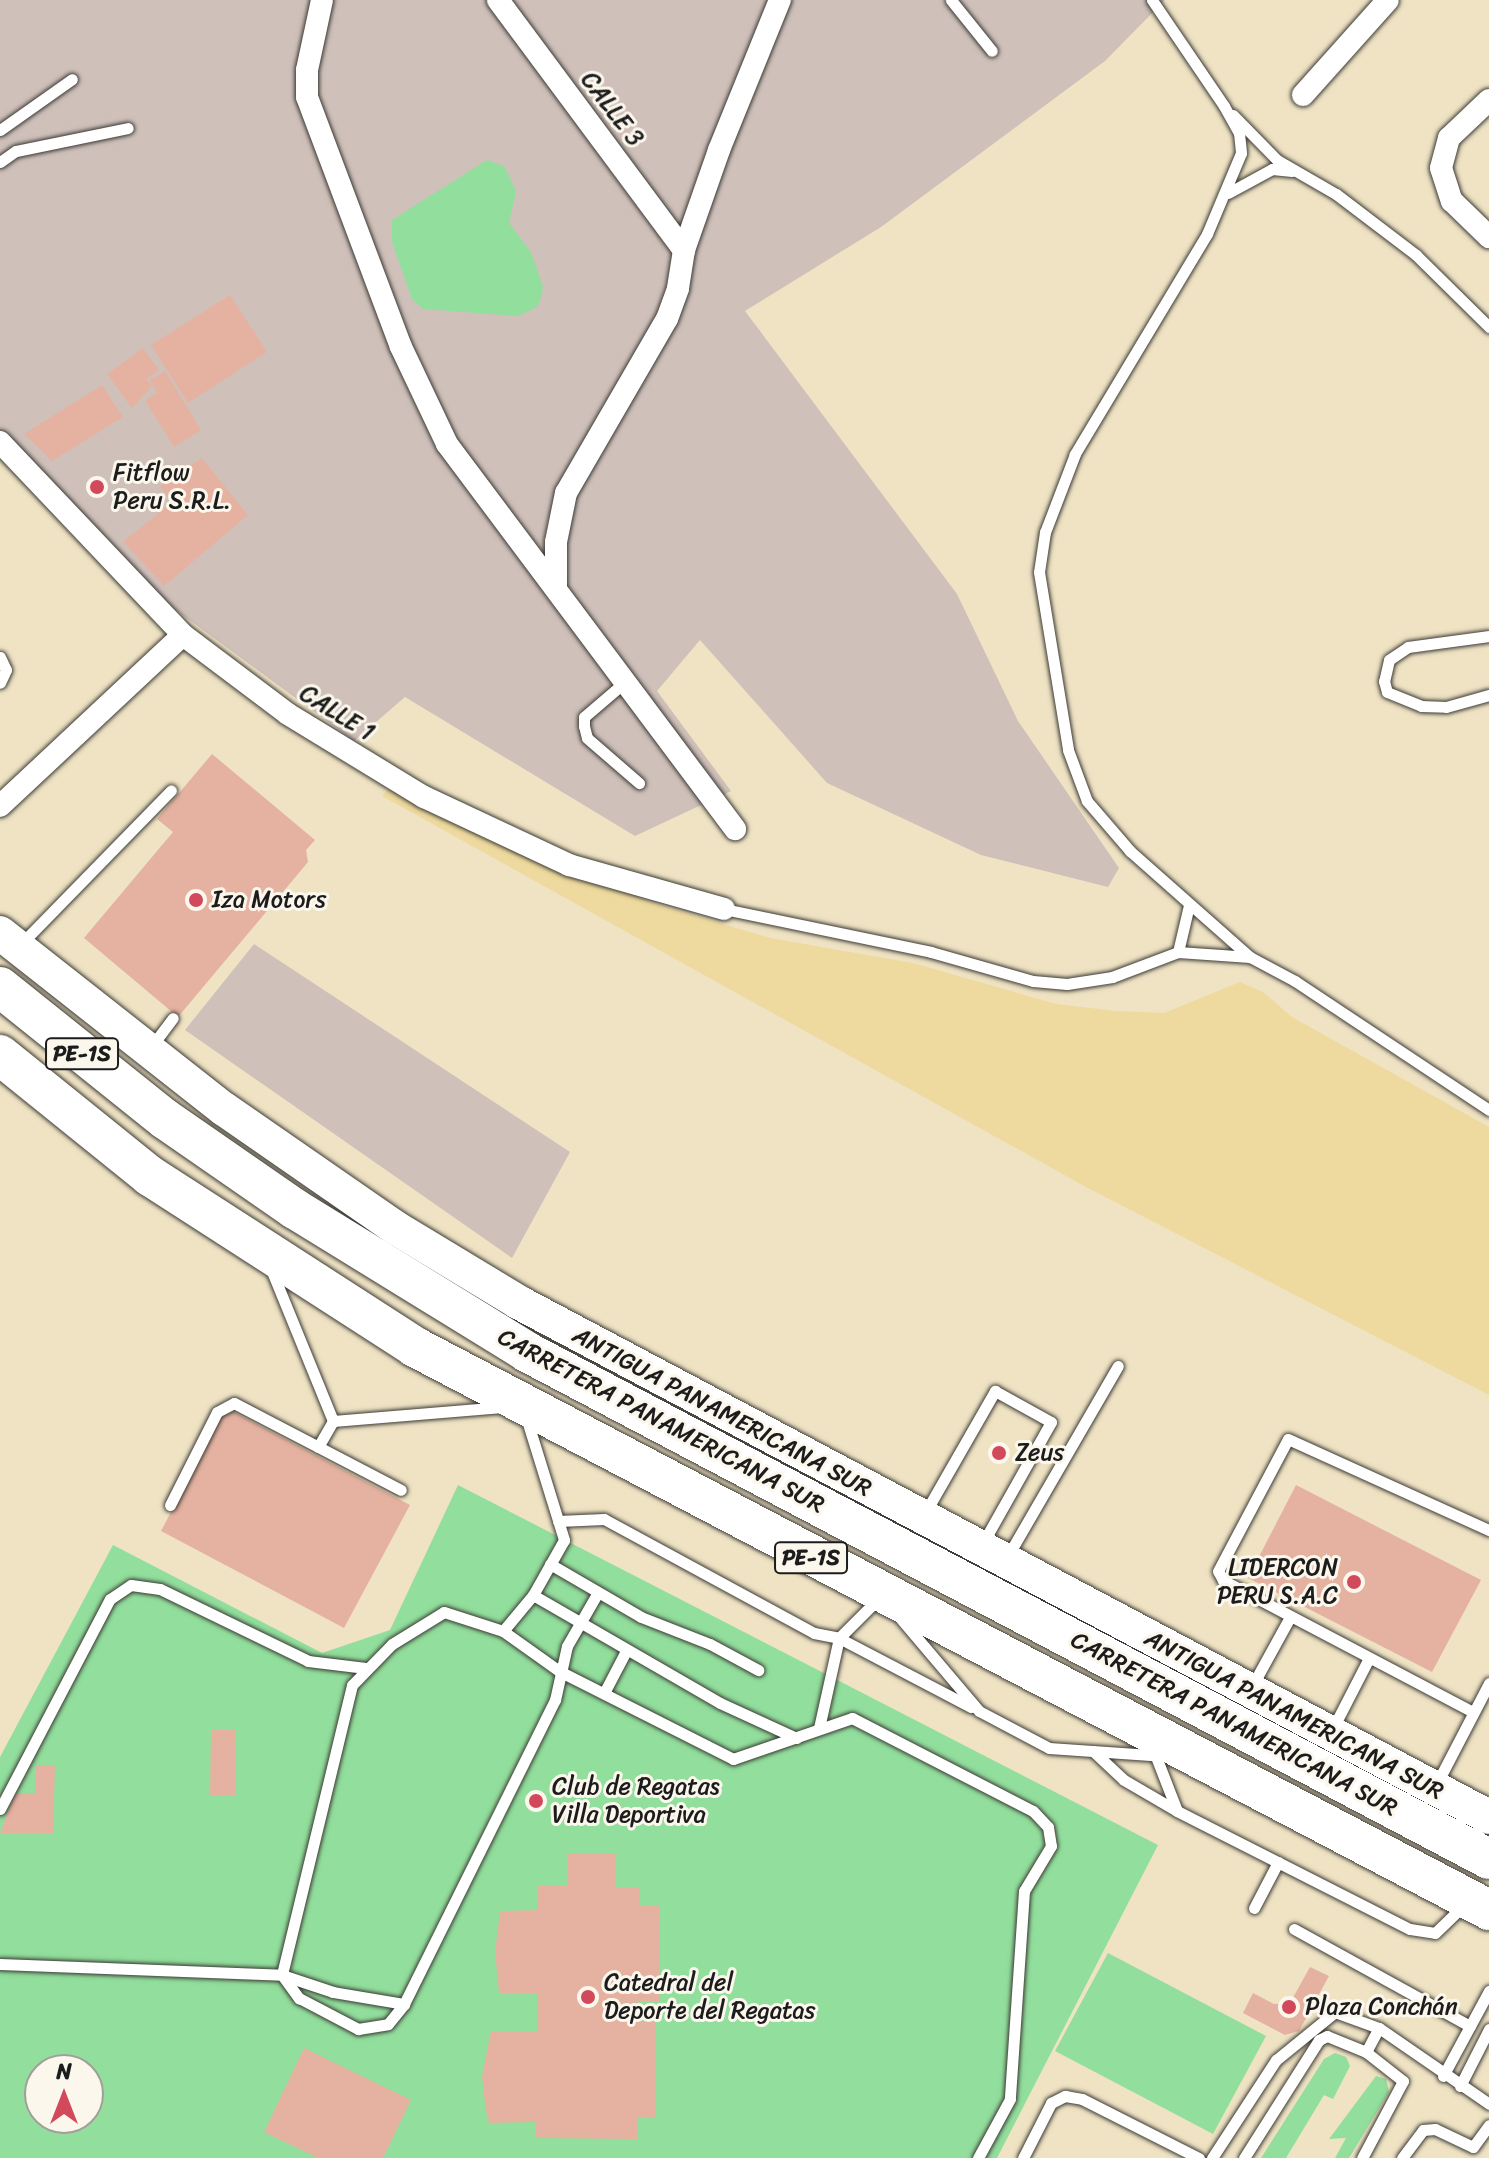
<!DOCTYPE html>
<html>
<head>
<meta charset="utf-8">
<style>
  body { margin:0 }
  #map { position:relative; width:1489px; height:2158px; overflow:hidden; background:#efe3c4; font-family:Sriracha,sans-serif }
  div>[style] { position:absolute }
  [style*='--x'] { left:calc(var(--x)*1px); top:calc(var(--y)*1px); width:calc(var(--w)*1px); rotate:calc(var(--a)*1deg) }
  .industrial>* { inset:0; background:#cfc0ba }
  .green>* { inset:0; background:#92df9d }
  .sand>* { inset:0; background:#eeda9e }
  .building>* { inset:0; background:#e5b2a1 }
  .roads { filter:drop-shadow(0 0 2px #3c3a35) drop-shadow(0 0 2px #3c3a35) }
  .service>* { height:11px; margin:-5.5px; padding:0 5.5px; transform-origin:5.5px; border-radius:5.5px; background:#fff }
  .minor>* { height:22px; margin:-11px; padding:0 11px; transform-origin:11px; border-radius:11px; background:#fff }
  .primary>* { height:34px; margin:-17px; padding:0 17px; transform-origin:17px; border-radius:17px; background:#fff }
  .motorway>* { height:40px; margin:-20px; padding:0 20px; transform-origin:20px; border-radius:20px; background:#fff }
  .dots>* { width:22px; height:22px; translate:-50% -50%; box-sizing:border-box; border:4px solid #fbf7ec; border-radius:50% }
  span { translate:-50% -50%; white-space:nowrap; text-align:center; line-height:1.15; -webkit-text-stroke:6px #fbf7ec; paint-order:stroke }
  .shield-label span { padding:2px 6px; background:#fbf7ec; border:2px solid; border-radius:6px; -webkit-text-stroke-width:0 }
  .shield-label { font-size:22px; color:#1c1c1c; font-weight:700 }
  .street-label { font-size:24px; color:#1c1c1c }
  .poi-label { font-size:24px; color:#1c1c1c }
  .left { translate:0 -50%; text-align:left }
  .right { translate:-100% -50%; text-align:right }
  .north { position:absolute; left:24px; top:2054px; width:80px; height:80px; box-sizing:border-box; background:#fbf7ec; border:2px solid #a29f99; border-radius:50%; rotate:0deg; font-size:22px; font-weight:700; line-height:32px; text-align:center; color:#1c1c1c }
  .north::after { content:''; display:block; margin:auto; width:28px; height:36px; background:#d1495b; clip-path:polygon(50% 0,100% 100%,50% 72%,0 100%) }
</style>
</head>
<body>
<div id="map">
  <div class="industrial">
    <i style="clip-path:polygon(0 0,1165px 0,1105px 61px,881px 227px,745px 311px,957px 594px,1018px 721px,1119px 868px,1108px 887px,981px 855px,827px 783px,700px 640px,657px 691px,731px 791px,635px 836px,405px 697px,354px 741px,158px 597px,0 430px)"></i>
    <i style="clip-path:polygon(254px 944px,570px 1152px,512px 1258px,185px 1030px)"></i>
  </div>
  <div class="green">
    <i style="clip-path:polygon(487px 160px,504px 166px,512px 182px,516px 192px,509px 223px,531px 252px,543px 287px,541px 298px,537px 307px,518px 316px,423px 309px,412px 299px,392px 242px,392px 220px)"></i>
    <i style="clip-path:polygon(evenodd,458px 1485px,1158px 1845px,997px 2158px,0 2158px,0 1757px,113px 1545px,322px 1653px,390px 1630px,458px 1485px,40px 2070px,88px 2070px,88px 2118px,40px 2118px,40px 2070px)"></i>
    <i style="clip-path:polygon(1108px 1953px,1266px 2036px,1213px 2134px,1055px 2051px)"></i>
    <i style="clip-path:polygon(1335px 2053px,1346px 2057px,1350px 2066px,1333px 2099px,1324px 2095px,1286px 2158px,1261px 2158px,1324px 2059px)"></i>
    <i style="clip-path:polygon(1376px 2076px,1386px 2079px,1389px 2092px,1349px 2158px,1335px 2158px,1346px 2138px,1329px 2139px)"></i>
  </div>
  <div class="sand">
    <i style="clip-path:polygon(393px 785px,449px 817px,656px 904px,770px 938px,913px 963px,1056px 1004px,1116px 1011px,1164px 1013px,1240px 982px,1263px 992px,1292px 1017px,1489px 1127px,1489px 1395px,1086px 1187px,382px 796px)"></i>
  </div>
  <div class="building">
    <i style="clip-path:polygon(230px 295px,267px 352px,188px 403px,151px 345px)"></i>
    <i style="clip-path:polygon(143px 348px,159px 370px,146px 379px,152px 386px,132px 408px,107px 374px)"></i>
    <i style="clip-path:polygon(165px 371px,201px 430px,174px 447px,145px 400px,157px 393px,150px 380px)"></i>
    <i style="clip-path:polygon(102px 385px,123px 417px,52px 461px,24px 434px)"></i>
    <i style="clip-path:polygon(202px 458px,248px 515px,164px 586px,123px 542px,172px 502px,160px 486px)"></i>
    <i style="clip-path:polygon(212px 754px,315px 840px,306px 850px,308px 862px,178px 1017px,84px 938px,173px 832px,157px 819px)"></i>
    <i style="clip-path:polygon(226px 1408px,410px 1505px,344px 1628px,161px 1531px)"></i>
    <i style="clip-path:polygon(1296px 1485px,1481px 1580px,1432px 1672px,1248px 1578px)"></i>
    <i style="clip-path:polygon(211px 1730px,236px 1730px,235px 1795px,210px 1795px)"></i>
    <i style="clip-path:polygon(36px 1765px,55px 1765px,53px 1834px,0 1833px,15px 1793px,35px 1793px)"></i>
    <i style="clip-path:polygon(567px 1853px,616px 1854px,616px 1887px,639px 1887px,639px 1906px,660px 1906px,660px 2001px,638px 2001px,638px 2021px,656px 2021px,655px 2118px,637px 2118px,637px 2139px,536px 2138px,536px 2122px,489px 2123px,486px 2111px,482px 2077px,491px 2031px,537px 2031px,537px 1993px,499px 1993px,495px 1952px,500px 1911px,538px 1910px,538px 1886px,567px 1886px)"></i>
    <i style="clip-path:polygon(1310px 1967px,1329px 1976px,1299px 2031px,1285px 2035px,1243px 2013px,1253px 1993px,1274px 2004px,1290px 2003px)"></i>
    <i style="clip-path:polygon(304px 2048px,411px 2100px,383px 2158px,318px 2158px,264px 2132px)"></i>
  </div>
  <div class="roads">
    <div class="service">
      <i style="--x:951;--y:0;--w:65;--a:51.2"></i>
      <i style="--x:1152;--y:0;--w:128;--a:55.8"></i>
      <i style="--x:1224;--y:106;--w:31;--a:61"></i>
      <i style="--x:1239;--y:133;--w:20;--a:84"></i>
      <i style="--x:1241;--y:153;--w:88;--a:112.8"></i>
      <i style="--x:1207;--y:234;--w:257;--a:121"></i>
      <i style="--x:1075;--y:454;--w:84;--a:111"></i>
      <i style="--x:1045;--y:532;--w:40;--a:98.5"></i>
      <i style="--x:1039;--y:572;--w:180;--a:80.7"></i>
      <i style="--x:1068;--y:750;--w:54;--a:69.6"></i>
      <i style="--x:1087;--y:801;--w:66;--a:49.3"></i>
      <i style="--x:1130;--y:851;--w:160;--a:41.5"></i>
      <i style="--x:1233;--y:115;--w:63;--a:45.6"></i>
      <i style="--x:1277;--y:160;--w:68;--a:30"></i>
      <i style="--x:1336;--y:194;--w:101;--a:37.3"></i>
      <i style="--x:1416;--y:255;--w:103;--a:44.6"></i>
      <i style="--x:0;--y:130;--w:88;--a:-35.3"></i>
      <i style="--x:0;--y:162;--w:19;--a:-35"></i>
      <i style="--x:16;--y:151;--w:114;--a:-11.6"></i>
      <i style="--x:1228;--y:193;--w:50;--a:-28.6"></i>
      <i style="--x:1272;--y:169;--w:20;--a:6"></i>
      <i style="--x:1489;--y:636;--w:82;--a:172.3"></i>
      <i style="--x:1408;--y:647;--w:23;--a:146"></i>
      <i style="--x:1389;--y:660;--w:22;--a:103"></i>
      <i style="--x:1384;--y:681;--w:11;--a:75"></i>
      <i style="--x:1387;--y:692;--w:37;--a:22"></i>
      <i style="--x:1421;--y:706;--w:25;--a:2"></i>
      <i style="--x:1446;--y:707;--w:45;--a:-15.6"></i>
      <i style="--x:0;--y:657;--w:14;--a:65"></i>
      <i style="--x:6;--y:670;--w:14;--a:115"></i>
      <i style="--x:626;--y:681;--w:55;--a:139.4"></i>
      <i style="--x:584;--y:717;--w:9;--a:90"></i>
      <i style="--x:584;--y:726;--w:12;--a:76"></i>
      <i style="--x:587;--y:738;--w:69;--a:40.9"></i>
      <i style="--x:724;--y:909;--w:211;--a:11.7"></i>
      <i style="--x:931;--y:952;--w:106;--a:15.9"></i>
      <i style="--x:1033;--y:981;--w:34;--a:5"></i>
      <i style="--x:1067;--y:984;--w:46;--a:-8.8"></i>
      <i style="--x:1112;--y:977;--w:71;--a:-20.7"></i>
      <i style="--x:1178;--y:952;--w:72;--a:4"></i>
      <i style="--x:1250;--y:957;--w:51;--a:28.1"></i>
      <i style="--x:1295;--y:981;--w:233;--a:33.6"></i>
      <i style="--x:20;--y:945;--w:216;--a:-45.7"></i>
      <i style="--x:1178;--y:952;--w:48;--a:-76.8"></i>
      <i style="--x:151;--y:1047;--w:36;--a:-53"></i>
      <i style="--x:271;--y:1269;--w:164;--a:67.8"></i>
      <i style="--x:333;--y:1421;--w:170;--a:-4.7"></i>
      <i style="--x:526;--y:1417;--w:129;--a:72.8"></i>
      <i style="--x:564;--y:1540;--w:63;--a:119.4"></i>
      <i style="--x:533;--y:1595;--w:47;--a:129.8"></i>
      <i style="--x:503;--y:1631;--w:62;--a:-162.1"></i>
      <i style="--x:444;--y:1612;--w:61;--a:148.4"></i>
      <i style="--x:392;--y:1644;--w:57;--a:134.3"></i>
      <i style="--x:352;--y:1685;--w:298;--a:103.6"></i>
      <i style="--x:282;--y:1975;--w:54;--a:18.4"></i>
      <i style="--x:333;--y:1992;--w:72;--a:9.6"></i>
      <i style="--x:404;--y:2004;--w:339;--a:-63.6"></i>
      <i style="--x:555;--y:1700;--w:55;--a:-77.5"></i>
      <i style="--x:567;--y:1646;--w:60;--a:-60"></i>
      <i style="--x:318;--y:1447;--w:30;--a:-60"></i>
      <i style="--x:170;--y:1505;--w:104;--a:-63.2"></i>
      <i style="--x:217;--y:1412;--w:19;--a:-28"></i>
      <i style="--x:234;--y:1403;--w:188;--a:27.5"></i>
      <i style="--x:925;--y:1513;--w:141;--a:-60.2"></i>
      <i style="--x:995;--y:1391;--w:64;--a:29"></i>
      <i style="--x:1051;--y:1422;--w:142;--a:119.4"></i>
      <i style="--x:558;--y:1521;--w:46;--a:-2.5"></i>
      <i style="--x:604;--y:1519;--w:239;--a:28.5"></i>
      <i style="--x:814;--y:1633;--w:25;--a:11"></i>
      <i style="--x:839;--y:1638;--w:58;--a:-45"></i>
      <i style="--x:1006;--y:1559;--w:223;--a:-59.9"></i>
      <i style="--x:550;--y:1564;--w:105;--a:30.2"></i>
      <i style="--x:641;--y:1617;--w:74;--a:21.4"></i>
      <i style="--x:710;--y:1644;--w:55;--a:28.4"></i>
      <i style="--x:533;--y:1595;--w:216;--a:30"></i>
      <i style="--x:720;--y:1703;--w:84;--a:24.7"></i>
      <i style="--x:901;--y:1619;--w:121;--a:49.7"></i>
      <i style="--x:979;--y:1711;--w:79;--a:27.9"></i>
      <i style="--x:1049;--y:1748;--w:116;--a:3.9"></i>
      <i style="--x:503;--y:1631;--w:69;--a:35.5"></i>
      <i style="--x:559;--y:1671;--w:195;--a:26.8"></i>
      <i style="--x:733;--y:1759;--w:126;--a:-19"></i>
      <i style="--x:852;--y:1718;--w:203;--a:27.2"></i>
      <i style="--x:1033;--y:1811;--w:22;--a:47"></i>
      <i style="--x:1048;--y:1827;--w:19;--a:81"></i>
      <i style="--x:1051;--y:1846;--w:52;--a:121"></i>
      <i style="--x:1024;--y:1891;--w:208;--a:93.9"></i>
      <i style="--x:1010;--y:2099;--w:67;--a:118.5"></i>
      <i style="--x:1251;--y:1688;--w:81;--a:-61.2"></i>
      <i style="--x:604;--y:1693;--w:47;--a:-62.4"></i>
      <i style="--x:1473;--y:1712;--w:283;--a:-152.2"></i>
      <i style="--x:1223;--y:1580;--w:10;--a:-119"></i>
      <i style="--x:1218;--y:1571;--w:149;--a:-62.1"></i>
      <i style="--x:1288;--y:1439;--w:221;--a:24.4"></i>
      <i style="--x:819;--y:1728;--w:92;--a:-77.5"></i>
      <i style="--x:839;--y:1638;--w:149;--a:27.6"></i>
      <i style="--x:1332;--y:1730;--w:81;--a:-62.8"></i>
      <i style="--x:1153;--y:1749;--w:66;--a:68.8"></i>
      <i style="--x:1177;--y:1811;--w:261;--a:26.9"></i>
      <i style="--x:1410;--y:1929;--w:25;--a:9"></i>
      <i style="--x:1435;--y:1933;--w:42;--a:-44"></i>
      <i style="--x:1093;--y:1751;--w:42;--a:43.1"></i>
      <i style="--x:1124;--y:1780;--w:61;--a:30.3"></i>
      <i style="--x:1436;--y:1785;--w:115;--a:-62.5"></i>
      <i style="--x:0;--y:1809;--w:237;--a:-62.4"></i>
      <i style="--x:110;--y:1599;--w:25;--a:-34"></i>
      <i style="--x:131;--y:1585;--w:29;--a:8"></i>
      <i style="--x:160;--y:1589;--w:165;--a:25.9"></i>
      <i style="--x:308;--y:1661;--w:58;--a:6.9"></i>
      <i style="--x:1254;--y:1908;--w:52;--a:-62.4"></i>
      <i style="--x:1294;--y:1929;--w:201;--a:28.9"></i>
      <i style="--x:0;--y:1964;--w:282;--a:2.2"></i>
      <i style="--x:282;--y:1975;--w:29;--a:54"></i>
      <i style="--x:299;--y:1998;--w:67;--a:27.7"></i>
      <i style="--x:358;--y:2029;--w:30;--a:-9"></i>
      <i style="--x:388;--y:2024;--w:26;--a:-51"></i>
      <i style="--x:1366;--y:2052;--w:27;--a:-62"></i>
      <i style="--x:1443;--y:2076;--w:97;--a:-61.6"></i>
      <i style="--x:1460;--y:2086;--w:64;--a:-63"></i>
      <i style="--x:1023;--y:2158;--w:62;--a:-63"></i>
      <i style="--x:1051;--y:2103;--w:16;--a:-27"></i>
      <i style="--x:1065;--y:2096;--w:17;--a:10"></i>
      <i style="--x:1082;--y:2099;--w:131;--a:26.8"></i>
      <i style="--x:1212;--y:2158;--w:117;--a:-56.9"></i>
      <i style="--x:1276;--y:2060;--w:76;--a:-39.1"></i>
      <i style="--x:1335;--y:2012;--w:47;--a:20"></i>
      <i style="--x:1379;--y:2028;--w:134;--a:34.6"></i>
      <i style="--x:1244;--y:2158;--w:140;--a:-57.6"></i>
      <i style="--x:1319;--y:2040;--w:9;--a:-27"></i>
      <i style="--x:1327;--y:2036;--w:42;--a:22.3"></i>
      <i style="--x:1366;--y:2052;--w:47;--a:38.1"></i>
      <i style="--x:1403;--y:2081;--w:87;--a:118"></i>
      <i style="--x:1402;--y:2158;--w:35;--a:-53"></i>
      <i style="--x:1423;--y:2130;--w:12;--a:-5"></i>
      <i style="--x:1435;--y:2129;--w:42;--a:25.3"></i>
      <i style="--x:1473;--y:2147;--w:27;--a:-54"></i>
    </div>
    <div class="minor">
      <i style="--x:322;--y:0;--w:72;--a:102.1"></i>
      <i style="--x:307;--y:70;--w:27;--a:90"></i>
      <i style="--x:307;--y:97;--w:267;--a:69.4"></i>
      <i style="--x:401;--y:347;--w:107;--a:64.6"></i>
      <i style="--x:447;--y:444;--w:481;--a:53.2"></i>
      <i style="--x:498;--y:0;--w:312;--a:53.4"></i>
      <i style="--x:1303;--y:95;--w:127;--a:-48.2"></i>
      <i style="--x:1489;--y:100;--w:55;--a:136.5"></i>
      <i style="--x:1449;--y:138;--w:31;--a:105"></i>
      <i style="--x:1441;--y:168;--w:35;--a:72"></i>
      <i style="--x:1452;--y:201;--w:52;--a:44.2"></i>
      <i style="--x:0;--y:442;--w:266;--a:46.5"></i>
      <i style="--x:183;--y:635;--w:131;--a:37"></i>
      <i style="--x:288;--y:714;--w:159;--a:31.4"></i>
      <i style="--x:424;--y:797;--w:160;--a:25.1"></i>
      <i style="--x:569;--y:865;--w:161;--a:15.8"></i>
      <i style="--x:556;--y:587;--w:45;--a:-90"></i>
      <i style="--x:556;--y:542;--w:50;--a:-78.5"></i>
      <i style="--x:566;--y:493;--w:201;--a:-59.9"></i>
      <i style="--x:667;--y:319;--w:33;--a:-70"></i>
      <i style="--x:678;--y:288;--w:38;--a:-81"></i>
      <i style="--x:684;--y:250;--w:106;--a:-70.7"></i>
      <i style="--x:719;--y:150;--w:162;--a:-67.9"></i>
      <i style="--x:0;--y:806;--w:250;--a:-43.1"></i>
    </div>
    <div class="primary">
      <i style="--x:0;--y:933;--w:285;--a:38.2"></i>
      <i style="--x:224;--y:1109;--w:209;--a:34.7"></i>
      <i style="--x:396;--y:1228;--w:143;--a:31.2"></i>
      <i style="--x:518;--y:1302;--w:1099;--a:27.94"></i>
    </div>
    <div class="motorway">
      <i style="--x:0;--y:987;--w:211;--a:38.7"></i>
      <i style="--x:165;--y:1119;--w:158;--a:34.7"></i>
      <i style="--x:295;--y:1209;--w:273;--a:31.6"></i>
      <i style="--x:527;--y:1352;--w:1087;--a:27.79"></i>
      <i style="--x:0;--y:1055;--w:193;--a:38.9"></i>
      <i style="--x:150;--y:1176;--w:315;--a:32.8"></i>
      <i style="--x:415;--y:1347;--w:1213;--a:27.66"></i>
    </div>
  </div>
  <div class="dots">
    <i style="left:97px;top:487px;background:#d1495b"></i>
    <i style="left:196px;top:900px;background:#d1495b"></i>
    <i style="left:999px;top:1453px;background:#d1495b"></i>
    <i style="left:1354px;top:1582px;background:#d1495b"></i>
    <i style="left:536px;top:1801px;background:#d1495b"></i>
    <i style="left:588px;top:1997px;background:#d1495b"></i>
    <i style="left:1289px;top:2007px;background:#d1495b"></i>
  </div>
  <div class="shield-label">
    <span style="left:82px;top:1054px">PE-1S</span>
    <span style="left:811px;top:1558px">PE-1S</span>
  </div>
  <div class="street-label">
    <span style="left:612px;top:109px;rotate:53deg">CALLE 3</span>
    <span style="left:337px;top:713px;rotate:32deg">CALLE 1</span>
    <span style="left:722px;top:1412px;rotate:28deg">ANTIGUA PANAMERICANA SUR</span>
    <span style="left:661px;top:1421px;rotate:28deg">CARRETERA PANAMERICANA SUR</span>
    <span style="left:1294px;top:1715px;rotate:28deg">ANTIGUA PANAMERICANA SUR</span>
    <span style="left:1234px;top:1724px;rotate:28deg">CARRETERA PANAMERICANA SUR</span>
  </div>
  <div class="poi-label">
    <span class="left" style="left:113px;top:487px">Fitflow<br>Peru S.R.L.</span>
    <span class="left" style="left:212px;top:900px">Iza Motors</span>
    <span class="left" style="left:1015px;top:1453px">Zeus</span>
    <span class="right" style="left:1338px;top:1582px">LIDERCON<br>PERU S.A.C</span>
    <span class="left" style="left:552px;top:1801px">Club de Regatas<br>Villa Deportiva</span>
    <span class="left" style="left:604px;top:1997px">Catedral del<br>Deporte del Regatas</span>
    <span class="left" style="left:1305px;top:2007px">Plaza Conchán</span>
  </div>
  <div class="north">N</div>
</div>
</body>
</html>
